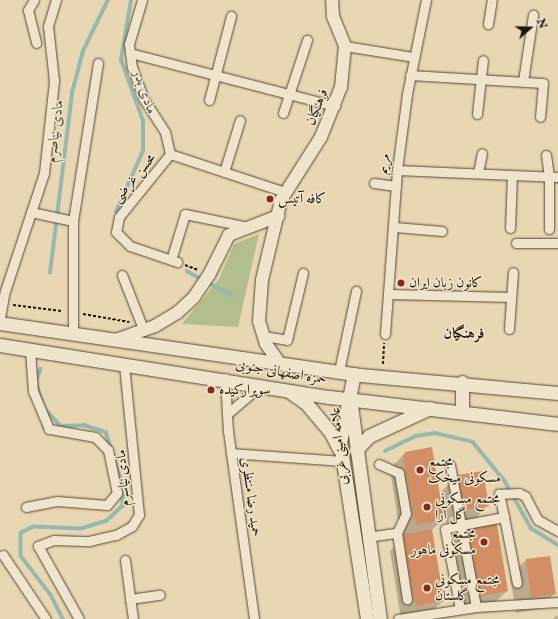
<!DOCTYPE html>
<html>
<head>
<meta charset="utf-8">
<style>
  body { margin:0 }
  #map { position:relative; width:558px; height:619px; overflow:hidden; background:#e9d6b2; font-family:"IM FELL Double Pica",Amiri,serif }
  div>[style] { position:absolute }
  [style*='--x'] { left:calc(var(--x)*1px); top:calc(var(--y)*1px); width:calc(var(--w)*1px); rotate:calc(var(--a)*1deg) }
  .green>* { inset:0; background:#b3be8f }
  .shadow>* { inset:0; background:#0003 }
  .stream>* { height:3.5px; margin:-1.75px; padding:0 1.75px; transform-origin:1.75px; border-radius:1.75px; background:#97b9ad }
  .building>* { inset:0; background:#d38e65 }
  .path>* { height:2px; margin-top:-1px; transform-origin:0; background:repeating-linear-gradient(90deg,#1f160b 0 3px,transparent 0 5px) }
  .roads { filter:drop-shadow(0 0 1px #524635) drop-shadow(0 0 1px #524635) }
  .minor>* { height:9px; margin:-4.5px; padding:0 4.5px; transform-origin:4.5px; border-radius:4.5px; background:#f1e4cd }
  .tertiary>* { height:12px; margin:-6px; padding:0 6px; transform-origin:6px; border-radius:6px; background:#f1e4cd }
  .secondary>* { height:13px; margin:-6.5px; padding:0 6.5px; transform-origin:6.5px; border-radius:6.5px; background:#f1e4cd }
  .dots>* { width:11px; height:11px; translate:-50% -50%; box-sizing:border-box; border:2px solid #f1e4cd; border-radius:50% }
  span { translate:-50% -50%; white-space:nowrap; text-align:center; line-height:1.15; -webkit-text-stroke:3px #f1e4cd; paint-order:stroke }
  .street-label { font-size:14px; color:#1f160b }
  .poi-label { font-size:14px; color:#1f160b }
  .left { translate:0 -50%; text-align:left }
  .right { translate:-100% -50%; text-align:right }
  .water-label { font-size:15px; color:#494f44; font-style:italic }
  .neighbourhood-label { font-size:15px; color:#1f160b; font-weight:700 }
  .north { position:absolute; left:510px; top:8px; width:40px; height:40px; -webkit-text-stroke:3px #f1e4cd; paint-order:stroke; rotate:70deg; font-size:11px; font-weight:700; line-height:16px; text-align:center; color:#1f160b }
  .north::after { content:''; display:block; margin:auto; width:14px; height:18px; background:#1f160b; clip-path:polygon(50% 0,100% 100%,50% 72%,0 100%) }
</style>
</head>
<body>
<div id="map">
  <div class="green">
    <i style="clip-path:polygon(259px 234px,238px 327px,182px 324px,219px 279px,234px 244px)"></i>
  </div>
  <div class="shadow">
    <i style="clip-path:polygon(405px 453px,442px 516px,441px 492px,457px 476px,488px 505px,473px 521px,448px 525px,444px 518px,431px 531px,443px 601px,427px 616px,401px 619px,390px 551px,401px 540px,390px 469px)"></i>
    <i style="clip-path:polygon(469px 525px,507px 591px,491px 606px,465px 611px,453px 541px)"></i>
    <i style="clip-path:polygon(526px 560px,554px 594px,539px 609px,516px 613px,510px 576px)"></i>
    <i style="clip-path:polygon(557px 615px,558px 619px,553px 619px)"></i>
  </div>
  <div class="stream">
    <i style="--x:116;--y:212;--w:67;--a:-66.1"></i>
    <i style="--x:143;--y:151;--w:30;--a:-90"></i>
    <i style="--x:143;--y:121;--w:65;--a:-109.8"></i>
    <i style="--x:121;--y:60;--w:61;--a:-80.5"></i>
    <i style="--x:187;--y:271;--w:14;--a:30"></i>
    <i style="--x:50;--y:273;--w:181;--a:-83"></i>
    <i style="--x:72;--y:93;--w:43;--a:-75.3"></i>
    <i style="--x:83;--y:51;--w:57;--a:-63.9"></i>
    <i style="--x:211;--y:284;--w:24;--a:28"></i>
    <i style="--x:41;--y:369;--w:14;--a:111"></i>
    <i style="--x:36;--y:382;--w:28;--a:72"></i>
    <i style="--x:45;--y:409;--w:23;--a:47"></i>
    <i style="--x:61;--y:426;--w:23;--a:-2"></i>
    <i style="--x:84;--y:425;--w:23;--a:18"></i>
    <i style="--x:106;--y:432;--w:57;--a:72.5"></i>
    <i style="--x:123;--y:486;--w:20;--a:90"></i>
    <i style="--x:123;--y:506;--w:22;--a:137"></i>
    <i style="--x:107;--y:521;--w:27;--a:163"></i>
    <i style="--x:81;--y:529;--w:47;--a:-177.6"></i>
    <i style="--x:34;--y:527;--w:14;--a:155"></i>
    <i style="--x:21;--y:533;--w:23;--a:90"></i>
    <i style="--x:21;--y:556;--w:49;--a:52.4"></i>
    <i style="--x:51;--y:595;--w:27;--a:63"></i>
    <i style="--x:385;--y:451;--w:34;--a:-26"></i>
    <i style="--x:416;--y:436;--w:19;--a:-9"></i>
    <i style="--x:435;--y:433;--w:39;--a:13"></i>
    <i style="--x:473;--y:442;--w:50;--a:50.6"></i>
    <i style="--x:505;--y:481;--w:54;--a:61"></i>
    <i style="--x:531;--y:528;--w:32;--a:32"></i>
  </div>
  <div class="building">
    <i style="clip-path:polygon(432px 447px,444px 520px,416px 525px,403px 457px,405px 452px)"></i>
    <i style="clip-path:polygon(483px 471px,489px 506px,464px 510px,460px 506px,457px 475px)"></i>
    <i style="clip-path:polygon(496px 519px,508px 591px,481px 596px,467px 529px,469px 524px)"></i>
    <i style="clip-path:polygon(432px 529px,444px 601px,416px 606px,403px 539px,405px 534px)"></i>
    <i style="clip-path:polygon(550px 556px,556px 594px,531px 597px,526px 559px)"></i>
  </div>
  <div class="path">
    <i style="--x:185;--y:265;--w:14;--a:21"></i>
    <i style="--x:13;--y:305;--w:49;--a:7"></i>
    <i style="--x:83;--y:314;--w:47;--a:9.9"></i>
    <i style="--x:383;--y:364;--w:21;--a:-87"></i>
  </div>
  <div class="roads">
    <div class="minor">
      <i style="--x:34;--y:0;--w:12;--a:121"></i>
      <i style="--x:28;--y:10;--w:34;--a:76"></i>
      <i style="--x:142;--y:0;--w:46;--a:106.5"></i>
      <i style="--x:129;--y:44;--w:23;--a:83"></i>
      <i style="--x:132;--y:67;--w:33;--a:70"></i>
      <i style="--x:143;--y:98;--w:40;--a:57.1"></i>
      <i style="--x:165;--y:132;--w:23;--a:77"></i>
      <i style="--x:170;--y:154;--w:81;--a:129"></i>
      <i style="--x:119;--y:217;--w:15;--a:101"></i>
      <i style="--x:116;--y:232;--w:20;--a:45"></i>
      <i style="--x:130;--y:246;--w:50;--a:18.8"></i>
      <i style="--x:488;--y:24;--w:24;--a:-81"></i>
      <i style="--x:345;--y:46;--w:70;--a:9.1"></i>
      <i style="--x:130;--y:53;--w:212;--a:14.5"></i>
      <i style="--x:410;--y:75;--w:133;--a:3.4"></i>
      <i style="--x:543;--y:83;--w:34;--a:95"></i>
      <i style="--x:523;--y:81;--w:67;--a:-81.4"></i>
      <i style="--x:209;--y:100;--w:87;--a:-75.3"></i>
      <i style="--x:283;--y:113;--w:77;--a:-71.8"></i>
      <i style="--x:477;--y:114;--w:54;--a:-83.7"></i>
      <i style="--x:170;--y:154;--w:121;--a:18.3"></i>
      <i style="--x:546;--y:155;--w:21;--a:82"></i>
      <i style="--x:549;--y:176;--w:53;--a:90"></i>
      <i style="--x:397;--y:170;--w:161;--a:2.5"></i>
      <i style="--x:224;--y:172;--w:54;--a:-72.9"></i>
      <i style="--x:478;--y:173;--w:20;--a:-79"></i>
      <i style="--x:374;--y:183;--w:22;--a:8"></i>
      <i style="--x:31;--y:212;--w:43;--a:12.1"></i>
      <i style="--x:395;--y:227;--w:47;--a:4.9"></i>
      <i style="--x:510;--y:228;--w:53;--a:-87.8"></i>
      <i style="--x:516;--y:243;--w:42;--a:0"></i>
      <i style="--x:171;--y:260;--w:48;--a:-73.1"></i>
      <i style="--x:185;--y:214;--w:59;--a:11.7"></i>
      <i style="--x:122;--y:275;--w:60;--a:68.6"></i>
      <i style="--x:390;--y:294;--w:121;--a:1.4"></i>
      <i style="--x:0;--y:318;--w:27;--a:-80"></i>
      <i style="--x:5;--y:291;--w:124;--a:-71.7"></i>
      <i style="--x:44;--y:173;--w:93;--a:-83.8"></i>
      <i style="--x:54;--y:81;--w:55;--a:-96.2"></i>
      <i style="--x:48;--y:26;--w:27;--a:-73"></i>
      <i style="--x:509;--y:329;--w:57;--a:-86"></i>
      <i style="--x:73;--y:333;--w:112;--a:-90"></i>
      <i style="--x:73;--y:221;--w:160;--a:-81"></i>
      <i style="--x:385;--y:334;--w:164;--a:-85.8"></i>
      <i style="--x:397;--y:170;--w:77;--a:-82.5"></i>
      <i style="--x:407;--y:94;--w:96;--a:-78.6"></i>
      <i style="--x:263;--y:336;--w:24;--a:9"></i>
      <i style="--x:287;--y:340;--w:69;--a:-76.6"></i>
      <i style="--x:339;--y:371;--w:82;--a:-78"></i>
      <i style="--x:225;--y:378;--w:53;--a:86.8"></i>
      <i style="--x:228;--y:431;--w:190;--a:82.1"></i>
      <i style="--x:227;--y:414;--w:45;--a:-40.5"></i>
      <i style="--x:231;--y:453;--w:111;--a:4.1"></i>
      <i style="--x:450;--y:465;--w:61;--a:79.6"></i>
      <i style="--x:461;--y:525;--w:16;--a:166"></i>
      <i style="--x:445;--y:529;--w:81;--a:79.4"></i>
      <i style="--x:26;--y:507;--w:32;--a:-11"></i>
      <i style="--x:57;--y:501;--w:50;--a:4.6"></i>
      <i style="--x:107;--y:505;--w:16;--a:-50"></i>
      <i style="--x:117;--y:493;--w:44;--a:-101.8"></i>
      <i style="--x:108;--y:450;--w:18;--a:-135"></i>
      <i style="--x:95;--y:437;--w:47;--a:-170.1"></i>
      <i style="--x:49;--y:429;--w:41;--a:-112.8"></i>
      <i style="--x:33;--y:391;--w:41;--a:-94.2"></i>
      <i style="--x:504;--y:517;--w:24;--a:-102"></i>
      <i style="--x:499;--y:494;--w:20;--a:-3"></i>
      <i style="--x:519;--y:493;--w:7;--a:27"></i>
      <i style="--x:525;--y:496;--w:27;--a:62"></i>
      <i style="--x:538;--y:520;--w:23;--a:29"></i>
      <i style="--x:397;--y:533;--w:67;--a:81.4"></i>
      <i style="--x:367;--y:537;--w:30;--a:-8"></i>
      <i style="--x:397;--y:533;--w:21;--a:-65"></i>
      <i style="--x:406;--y:514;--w:42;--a:-99.7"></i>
      <i style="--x:399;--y:473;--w:22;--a:-156"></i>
      <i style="--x:3;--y:555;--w:77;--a:56.1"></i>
      <i style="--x:125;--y:560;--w:60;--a:82.3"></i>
      <i style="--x:130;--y:599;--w:30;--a:-8"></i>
      <i style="--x:476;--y:607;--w:83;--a:-100.4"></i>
      <i style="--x:461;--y:525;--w:44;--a:-10.5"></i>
      <i style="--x:504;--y:517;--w:67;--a:78.9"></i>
      <i style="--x:79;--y:619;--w:84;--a:-119.3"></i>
      <i style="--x:38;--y:546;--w:17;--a:-21"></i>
      <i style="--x:54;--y:540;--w:35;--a:2"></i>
      <i style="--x:89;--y:541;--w:28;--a:-13"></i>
      <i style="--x:116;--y:535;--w:18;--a:-29"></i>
      <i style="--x:132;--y:526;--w:13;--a:-58"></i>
      <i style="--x:139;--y:515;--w:152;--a:-95.7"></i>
      <i style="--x:398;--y:619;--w:79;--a:-8.7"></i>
      <i style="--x:476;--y:607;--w:82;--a:-3.5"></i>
    </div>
    <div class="tertiary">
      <i style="--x:116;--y:340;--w:41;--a:-19.7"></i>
      <i style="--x:155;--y:326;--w:26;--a:-31"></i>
      <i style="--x:177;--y:313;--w:23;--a:-43"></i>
      <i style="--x:194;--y:297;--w:27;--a:-56"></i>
      <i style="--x:209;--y:275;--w:45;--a:-63.4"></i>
      <i style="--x:229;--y:235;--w:53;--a:-21.2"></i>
      <i style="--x:278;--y:361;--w:21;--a:-125"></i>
      <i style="--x:266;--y:344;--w:24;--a:-107"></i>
      <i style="--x:259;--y:321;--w:41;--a:-85.8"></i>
      <i style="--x:262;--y:280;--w:82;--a:-76.6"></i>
      <i style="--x:281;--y:200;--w:75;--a:-57.6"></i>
      <i style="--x:321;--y:137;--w:54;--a:-68.2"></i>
      <i style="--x:341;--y:87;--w:41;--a:-84.4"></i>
      <i style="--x:345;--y:46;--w:31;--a:-112"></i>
      <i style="--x:333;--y:17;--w:17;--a:-93"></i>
    </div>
    <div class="secondary">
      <i style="--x:0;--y:323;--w:364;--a:8.2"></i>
      <i style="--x:360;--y:375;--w:199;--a:5.2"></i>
      <i style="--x:0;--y:345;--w:333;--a:9"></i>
      <i style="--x:329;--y:397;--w:231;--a:6.7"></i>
      <i style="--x:354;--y:374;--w:69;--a:101.6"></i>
      <i style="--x:340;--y:442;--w:179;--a:81.3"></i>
      <i style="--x:290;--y:392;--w:19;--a:35"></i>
      <i style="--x:306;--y:403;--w:39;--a:50"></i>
      <i style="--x:331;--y:433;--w:18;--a:63"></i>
      <i style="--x:350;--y:398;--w:223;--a:82.3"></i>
      <i style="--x:462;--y:411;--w:29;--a:-90"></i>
      <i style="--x:356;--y:450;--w:19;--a:-47"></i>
      <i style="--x:369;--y:436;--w:67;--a:-24.7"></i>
    </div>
  </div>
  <div class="dots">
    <i style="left:270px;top:199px;background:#8f2418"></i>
    <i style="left:401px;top:283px;background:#8f2418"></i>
    <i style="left:211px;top:390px;background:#8f2418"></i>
    <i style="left:420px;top:470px;background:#8f2418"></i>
    <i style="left:427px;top:507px;background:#8f2418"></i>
    <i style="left:484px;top:542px;background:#8f2418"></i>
    <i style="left:427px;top:588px;background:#8f2418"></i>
  </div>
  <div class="street-label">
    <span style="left:317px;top:107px;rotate:-68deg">فرهنگیان</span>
    <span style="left:384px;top:164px;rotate:-84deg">مریم</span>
    <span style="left:134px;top:178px;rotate:-50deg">محسن غرضی</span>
    <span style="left:281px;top:372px;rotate:10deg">حمزه اصفهانی جنوبی</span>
    <span style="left:339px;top:446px;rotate:-96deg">علامه امینی غربی</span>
    <span style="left:123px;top:478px;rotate:-94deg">مادی نیاسرم</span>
    <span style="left:251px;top:497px;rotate:82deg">حمید رضا منتظری</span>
  </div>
  <div class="poi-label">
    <span class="left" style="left:278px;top:199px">کافه آتیس</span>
    <span class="left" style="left:409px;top:283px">کانون زبان ایران</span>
    <span class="left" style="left:219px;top:390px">سوپرارکیده</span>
    <span class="left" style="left:428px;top:470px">مجتمع<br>مسکونی میخک</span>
    <span class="left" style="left:435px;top:507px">مجتمع مسکونی<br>گل آرا</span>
    <span class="right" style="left:476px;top:542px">مجتمع<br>مسکونی ماهور</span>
    <span class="left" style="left:435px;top:588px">مجتمع مسکونی<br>گلستان</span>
  </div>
  <div class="water-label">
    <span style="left:145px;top:92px;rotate:71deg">مادی بدر</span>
    <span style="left:55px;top:131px;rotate:-83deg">مادی نیاصرم</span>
  </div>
  <div class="neighbourhood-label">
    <span style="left:464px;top:334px">فرهنگیان</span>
  </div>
  <div class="north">N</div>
</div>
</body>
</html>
